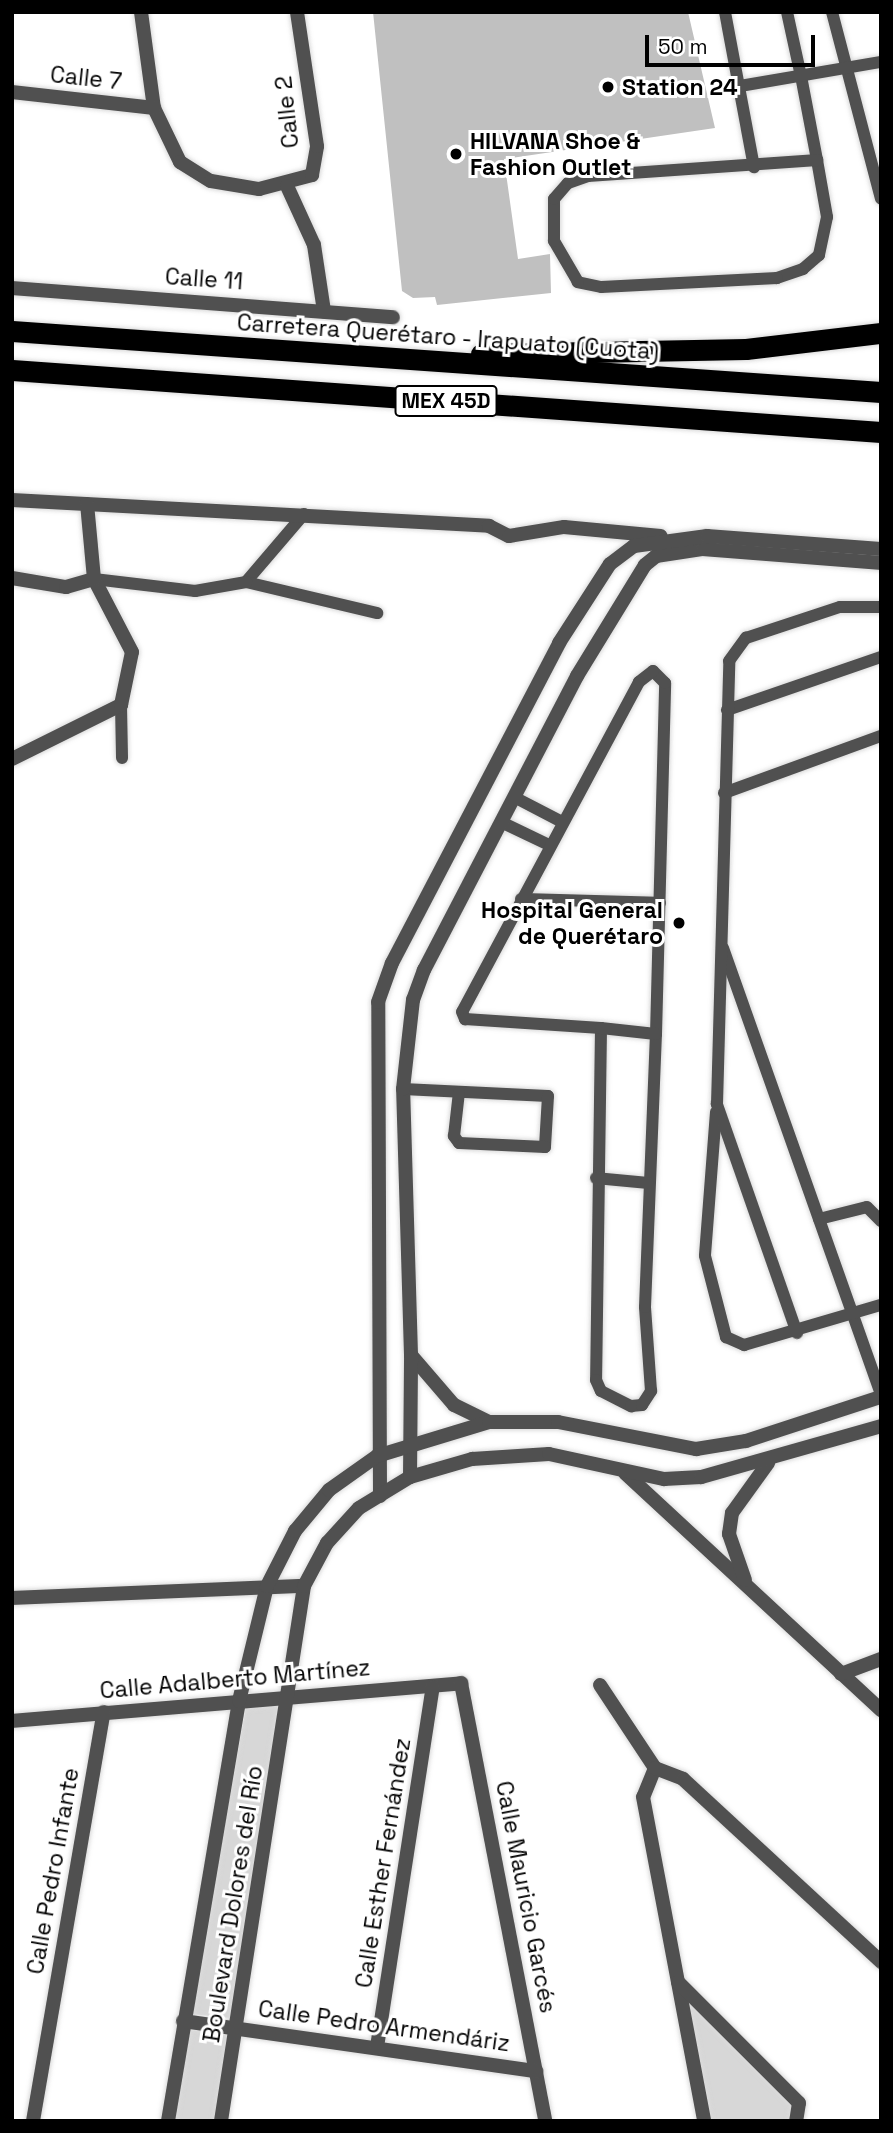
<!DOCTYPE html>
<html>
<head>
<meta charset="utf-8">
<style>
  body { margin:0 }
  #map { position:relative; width:893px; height:2133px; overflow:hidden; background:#fff; font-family:"Space Grotesk",sans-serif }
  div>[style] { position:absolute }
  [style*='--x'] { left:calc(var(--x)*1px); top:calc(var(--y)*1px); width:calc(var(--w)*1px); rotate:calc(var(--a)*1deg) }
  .green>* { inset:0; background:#d7d7d7 }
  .building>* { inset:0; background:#c0c0c0 }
  .roads { filter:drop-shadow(0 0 2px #dbdbdb) drop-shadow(0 0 2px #dbdbdb) }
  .lane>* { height:12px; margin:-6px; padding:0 6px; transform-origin:6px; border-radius:6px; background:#505050 }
  .street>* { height:14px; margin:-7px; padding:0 7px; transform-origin:7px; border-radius:7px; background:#505050 }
  .highway>* { height:21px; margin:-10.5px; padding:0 10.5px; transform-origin:10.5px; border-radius:10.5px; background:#000 }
  .dots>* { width:19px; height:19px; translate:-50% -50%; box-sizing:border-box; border:4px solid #fff; border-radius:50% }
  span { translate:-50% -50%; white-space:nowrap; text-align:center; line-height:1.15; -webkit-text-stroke:6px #fff; paint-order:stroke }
  .shield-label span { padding:2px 5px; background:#fff; border:2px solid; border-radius:5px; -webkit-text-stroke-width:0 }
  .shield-label { font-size:21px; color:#000; font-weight:700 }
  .street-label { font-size:23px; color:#000 }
  .poi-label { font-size:23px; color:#000; font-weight:700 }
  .left { translate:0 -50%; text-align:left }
  .right { translate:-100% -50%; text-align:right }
  .frame { position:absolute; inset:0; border:14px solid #000; pointer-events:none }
  .scale { position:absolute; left:645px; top:35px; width:170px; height:32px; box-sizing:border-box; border:4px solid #000; border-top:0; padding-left:9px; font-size:21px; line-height:24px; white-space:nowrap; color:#000; -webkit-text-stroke:5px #fff; paint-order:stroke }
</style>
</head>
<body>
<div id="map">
  <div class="green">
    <i style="clip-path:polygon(280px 1704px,230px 2018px,191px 2014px,246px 1707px)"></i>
    <i style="clip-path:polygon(678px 1982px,800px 2106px,795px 2121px,704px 2121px)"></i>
    <i style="clip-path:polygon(189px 2030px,228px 2033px,215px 2121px,175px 2121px)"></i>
  </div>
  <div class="building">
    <i style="clip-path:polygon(373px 12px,688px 12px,715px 128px,504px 159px,518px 259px,550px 254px,551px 293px,437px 305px,435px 297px,413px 298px,402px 291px)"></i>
  </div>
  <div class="roads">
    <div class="lane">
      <i style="--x:725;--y:12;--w:158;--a:79.4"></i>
      <i style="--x:787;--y:12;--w:66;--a:77.7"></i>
      <i style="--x:801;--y:76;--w:86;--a:79.2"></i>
      <i style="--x:817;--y:160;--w:58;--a:80"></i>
      <i style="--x:827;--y:217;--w:39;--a:102"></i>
      <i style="--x:819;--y:255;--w:21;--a:139"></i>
      <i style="--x:803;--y:269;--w:28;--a:161"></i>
      <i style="--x:777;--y:278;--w:176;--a:177.1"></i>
      <i style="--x:601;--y:287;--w:24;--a:-168"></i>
      <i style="--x:578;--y:282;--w:48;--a:-120.3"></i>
      <i style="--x:554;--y:241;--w:42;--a:-90"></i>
      <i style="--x:554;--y:199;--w:21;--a:-49"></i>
      <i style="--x:568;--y:183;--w:21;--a:-19"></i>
      <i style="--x:588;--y:176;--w:230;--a:-4"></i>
      <i style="--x:832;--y:12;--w:193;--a:75.3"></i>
      <i style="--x:740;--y:86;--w:143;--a:-9.7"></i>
      <i style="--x:304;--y:514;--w:89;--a:130.5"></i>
      <i style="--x:246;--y:582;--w:135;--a:13.3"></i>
      <i style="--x:94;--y:579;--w:102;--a:6.8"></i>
      <i style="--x:195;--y:591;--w:52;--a:-10"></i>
      <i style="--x:121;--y:705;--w:53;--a:88.9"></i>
      <i style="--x:727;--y:710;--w:163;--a:-19"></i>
      <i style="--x:724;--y:793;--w:167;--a:-20"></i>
      <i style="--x:514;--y:797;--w:54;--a:27.5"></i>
      <i style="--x:501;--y:822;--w:53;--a:25.6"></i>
      <i style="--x:521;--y:899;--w:139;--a:1.6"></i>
      <i style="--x:723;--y:948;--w:472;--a:70.5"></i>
      <i style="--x:601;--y:1028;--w:352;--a:90.8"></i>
      <i style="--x:596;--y:1380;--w:12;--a:66"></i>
      <i style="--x:601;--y:1391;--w:34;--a:27"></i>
      <i style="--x:631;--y:1406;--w:11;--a:-5"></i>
      <i style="--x:642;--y:1405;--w:17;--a:-57"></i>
      <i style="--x:651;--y:1391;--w:84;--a:-94.1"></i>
      <i style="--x:645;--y:1307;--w:273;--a:-87.7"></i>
      <i style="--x:656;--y:1034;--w:351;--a:-88.5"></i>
      <i style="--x:665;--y:683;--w:17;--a:-135"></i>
      <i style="--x:653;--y:671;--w:18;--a:142"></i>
      <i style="--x:639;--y:682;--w:374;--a:118.2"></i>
      <i style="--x:462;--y:1012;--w:8;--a:67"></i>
      <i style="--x:465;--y:1019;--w:136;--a:3.8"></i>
      <i style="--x:601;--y:1028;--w:55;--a:6.2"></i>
      <i style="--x:403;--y:1089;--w:145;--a:2.8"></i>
      <i style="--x:548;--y:1096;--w:51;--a:93.4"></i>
      <i style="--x:545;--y:1147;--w:86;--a:-177.3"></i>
      <i style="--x:459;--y:1143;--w:9;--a:-126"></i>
      <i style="--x:454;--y:1136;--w:44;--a:-83.5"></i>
      <i style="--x:716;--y:1112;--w:144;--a:94.4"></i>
      <i style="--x:705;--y:1256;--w:84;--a:75.5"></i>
      <i style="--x:726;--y:1337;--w:20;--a:24"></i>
      <i style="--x:744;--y:1345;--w:143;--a:-16.3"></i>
      <i style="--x:596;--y:1178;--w:52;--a:5.5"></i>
      <i style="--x:819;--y:1219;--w:49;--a:-14"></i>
      <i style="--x:867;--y:1207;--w:20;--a:45"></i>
      <i style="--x:797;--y:1333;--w:243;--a:-109.3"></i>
      <i style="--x:717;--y:1104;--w:443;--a:-88.4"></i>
      <i style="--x:729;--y:661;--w:29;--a:-54"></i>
      <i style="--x:746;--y:638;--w:99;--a:-18.3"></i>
      <i style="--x:840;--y:607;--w:41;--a:0"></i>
    </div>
    <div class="street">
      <i style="--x:141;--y:12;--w:97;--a:82.3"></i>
      <i style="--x:154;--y:108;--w:60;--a:64.3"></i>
      <i style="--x:180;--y:162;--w:36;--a:32"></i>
      <i style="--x:211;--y:181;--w:49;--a:9.5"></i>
      <i style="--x:259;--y:189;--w:55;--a:-14.8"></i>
      <i style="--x:312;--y:175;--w:29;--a:-80"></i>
      <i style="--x:317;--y:146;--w:135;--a:-98.5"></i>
      <i style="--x:12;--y:92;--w:143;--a:6.4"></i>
      <i style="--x:287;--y:186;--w:65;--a:65.4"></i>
      <i style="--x:314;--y:245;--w:67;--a:81.4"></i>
      <i style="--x:12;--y:288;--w:382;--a:4.4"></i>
      <i style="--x:12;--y:500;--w:478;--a:3.1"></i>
      <i style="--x:489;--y:526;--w:22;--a:27"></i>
      <i style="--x:509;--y:536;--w:56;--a:-9.3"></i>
      <i style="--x:564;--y:527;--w:97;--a:5.3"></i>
      <i style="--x:12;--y:578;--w:55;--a:9.5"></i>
      <i style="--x:66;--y:587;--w:29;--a:-16"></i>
      <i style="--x:12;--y:759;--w:122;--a:-26.4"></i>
      <i style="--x:121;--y:705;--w:54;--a:-78.3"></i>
      <i style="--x:132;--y:652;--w:82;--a:-117.5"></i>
      <i style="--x:94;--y:579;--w:75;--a:-95.3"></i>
      <i style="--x:489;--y:1422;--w:39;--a:-154"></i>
      <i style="--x:454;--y:1405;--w:66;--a:-130.7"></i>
      <i style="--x:411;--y:1355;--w:266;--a:-91.7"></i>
      <i style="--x:403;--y:1089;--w:90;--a:-83.6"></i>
      <i style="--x:413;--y:1000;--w:32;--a:-70"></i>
      <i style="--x:424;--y:970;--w:331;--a:-62.5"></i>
      <i style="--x:577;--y:676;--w:130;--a:-58.5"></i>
      <i style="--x:645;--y:565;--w:14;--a:-39"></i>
      <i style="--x:656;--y:556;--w:48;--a:-8.5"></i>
      <i style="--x:703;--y:549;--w:179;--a:4.5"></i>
      <i style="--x:625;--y:1473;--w:349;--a:42.8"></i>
      <i style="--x:410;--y:1477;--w:122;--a:-89.5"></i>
      <i style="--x:380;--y:1496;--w:494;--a:-90.2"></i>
      <i style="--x:378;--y:1002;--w:41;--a:-70.3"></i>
      <i style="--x:392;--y:963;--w:361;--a:-62.4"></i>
      <i style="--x:559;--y:643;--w:94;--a:-57.2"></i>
      <i style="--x:610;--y:564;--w:30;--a:-37"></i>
      <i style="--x:634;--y:546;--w:74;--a:-7.8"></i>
      <i style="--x:707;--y:536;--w:174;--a:4.3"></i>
      <i style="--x:745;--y:1580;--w:49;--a:-109.2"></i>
      <i style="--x:729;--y:1534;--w:21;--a:-82"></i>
      <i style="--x:732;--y:1513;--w:62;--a:-54.2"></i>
      <i style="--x:12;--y:1598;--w:292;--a:-2.4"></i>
      <i style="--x:841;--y:1674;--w:43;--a:-20.6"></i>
      <i style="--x:600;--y:1685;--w:100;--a:56.5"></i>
      <i style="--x:12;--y:1721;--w:451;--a:-4.8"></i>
      <i style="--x:461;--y:1683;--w:446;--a:79.1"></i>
      <i style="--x:655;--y:1768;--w:31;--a:112"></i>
      <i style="--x:643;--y:1797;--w:330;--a:79.3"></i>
      <i style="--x:655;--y:1768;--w:30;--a:21"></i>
      <i style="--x:683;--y:1779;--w:270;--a:42.7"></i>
      <i style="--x:678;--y:1982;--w:171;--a:45"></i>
      <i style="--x:799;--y:2103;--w:18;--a:99"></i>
      <i style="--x:183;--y:2021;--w:357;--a:8.1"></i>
      <i style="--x:377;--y:2047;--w:364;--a:-81.2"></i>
      <i style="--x:33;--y:2121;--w:415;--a:-80.2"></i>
      <i style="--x:168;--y:2121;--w:426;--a:-80.4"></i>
      <i style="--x:239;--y:1701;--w:118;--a:-76.3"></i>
      <i style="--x:267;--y:1586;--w:62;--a:-63"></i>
      <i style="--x:295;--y:1531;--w:53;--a:-50.3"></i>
      <i style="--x:329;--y:1490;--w:59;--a:-35.3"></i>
      <i style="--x:377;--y:1456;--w:117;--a:-16.9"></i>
      <i style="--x:489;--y:1422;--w:69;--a:0"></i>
      <i style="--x:558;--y:1422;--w:141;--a:11.1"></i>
      <i style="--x:696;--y:1449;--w:51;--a:-9.1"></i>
      <i style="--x:746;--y:1441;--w:142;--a:-18.1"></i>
      <i style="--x:221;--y:2121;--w:541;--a:-81.18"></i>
      <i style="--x:304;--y:1586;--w:49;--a:-61.9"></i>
      <i style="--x:327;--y:1543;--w:47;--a:-47.6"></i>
      <i style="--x:359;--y:1508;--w:60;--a:-31.3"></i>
      <i style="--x:410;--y:1477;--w:65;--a:-16.2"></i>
      <i style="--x:472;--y:1459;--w:77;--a:-3.7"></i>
      <i style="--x:549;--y:1454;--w:118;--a:12.3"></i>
      <i style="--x:664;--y:1479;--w:37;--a:-3"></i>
      <i style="--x:701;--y:1477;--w:187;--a:-15.8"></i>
    </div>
    <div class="highway">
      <i style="--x:12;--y:331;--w:871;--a:4.02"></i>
      <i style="--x:481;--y:354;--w:265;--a:-1.1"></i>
      <i style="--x:746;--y:349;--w:136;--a:-6.8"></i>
      <i style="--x:12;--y:370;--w:871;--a:4.08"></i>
    </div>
  </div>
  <div class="dots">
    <i style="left:608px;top:87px;background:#000"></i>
    <i style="left:456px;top:154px;background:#000"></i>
    <i style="left:679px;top:923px;background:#000"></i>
  </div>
  <div class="shield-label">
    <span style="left:446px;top:401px">MEX 45D</span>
  </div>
  <div class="street-label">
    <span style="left:86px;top:78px;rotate:6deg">Calle 7</span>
    <span style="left:287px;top:112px;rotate:-96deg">Calle 2</span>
    <span style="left:204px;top:279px;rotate:4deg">Calle 11</span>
    <span style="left:448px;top:337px;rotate:4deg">Carretera Querétaro - Irapuato (Cuota)</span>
    <span style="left:235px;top:1679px;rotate:-5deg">Calle Adalberto Martínez</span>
    <span style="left:383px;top:1863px;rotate:-81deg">Calle Esther Fernández</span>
    <span style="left:53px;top:1871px;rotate:-80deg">Calle Pedro Infante</span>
    <span style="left:526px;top:1897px;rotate:79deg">Calle Mauricio Garcés</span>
    <span style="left:233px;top:1904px;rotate:-81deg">Boulevard Dolores del Río</span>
    <span style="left:384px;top:2026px;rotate:8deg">Calle Pedro Armendáriz</span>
  </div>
  <div class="poi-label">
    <span class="left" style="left:622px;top:87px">Station 24</span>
    <span class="left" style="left:470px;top:154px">HILVANA Shoe &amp;<br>Fashion Outlet</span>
    <span class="right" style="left:663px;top:923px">Hospital General<br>de Querétaro</span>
  </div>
  <div class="frame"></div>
  <div class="scale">50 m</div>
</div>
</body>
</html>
